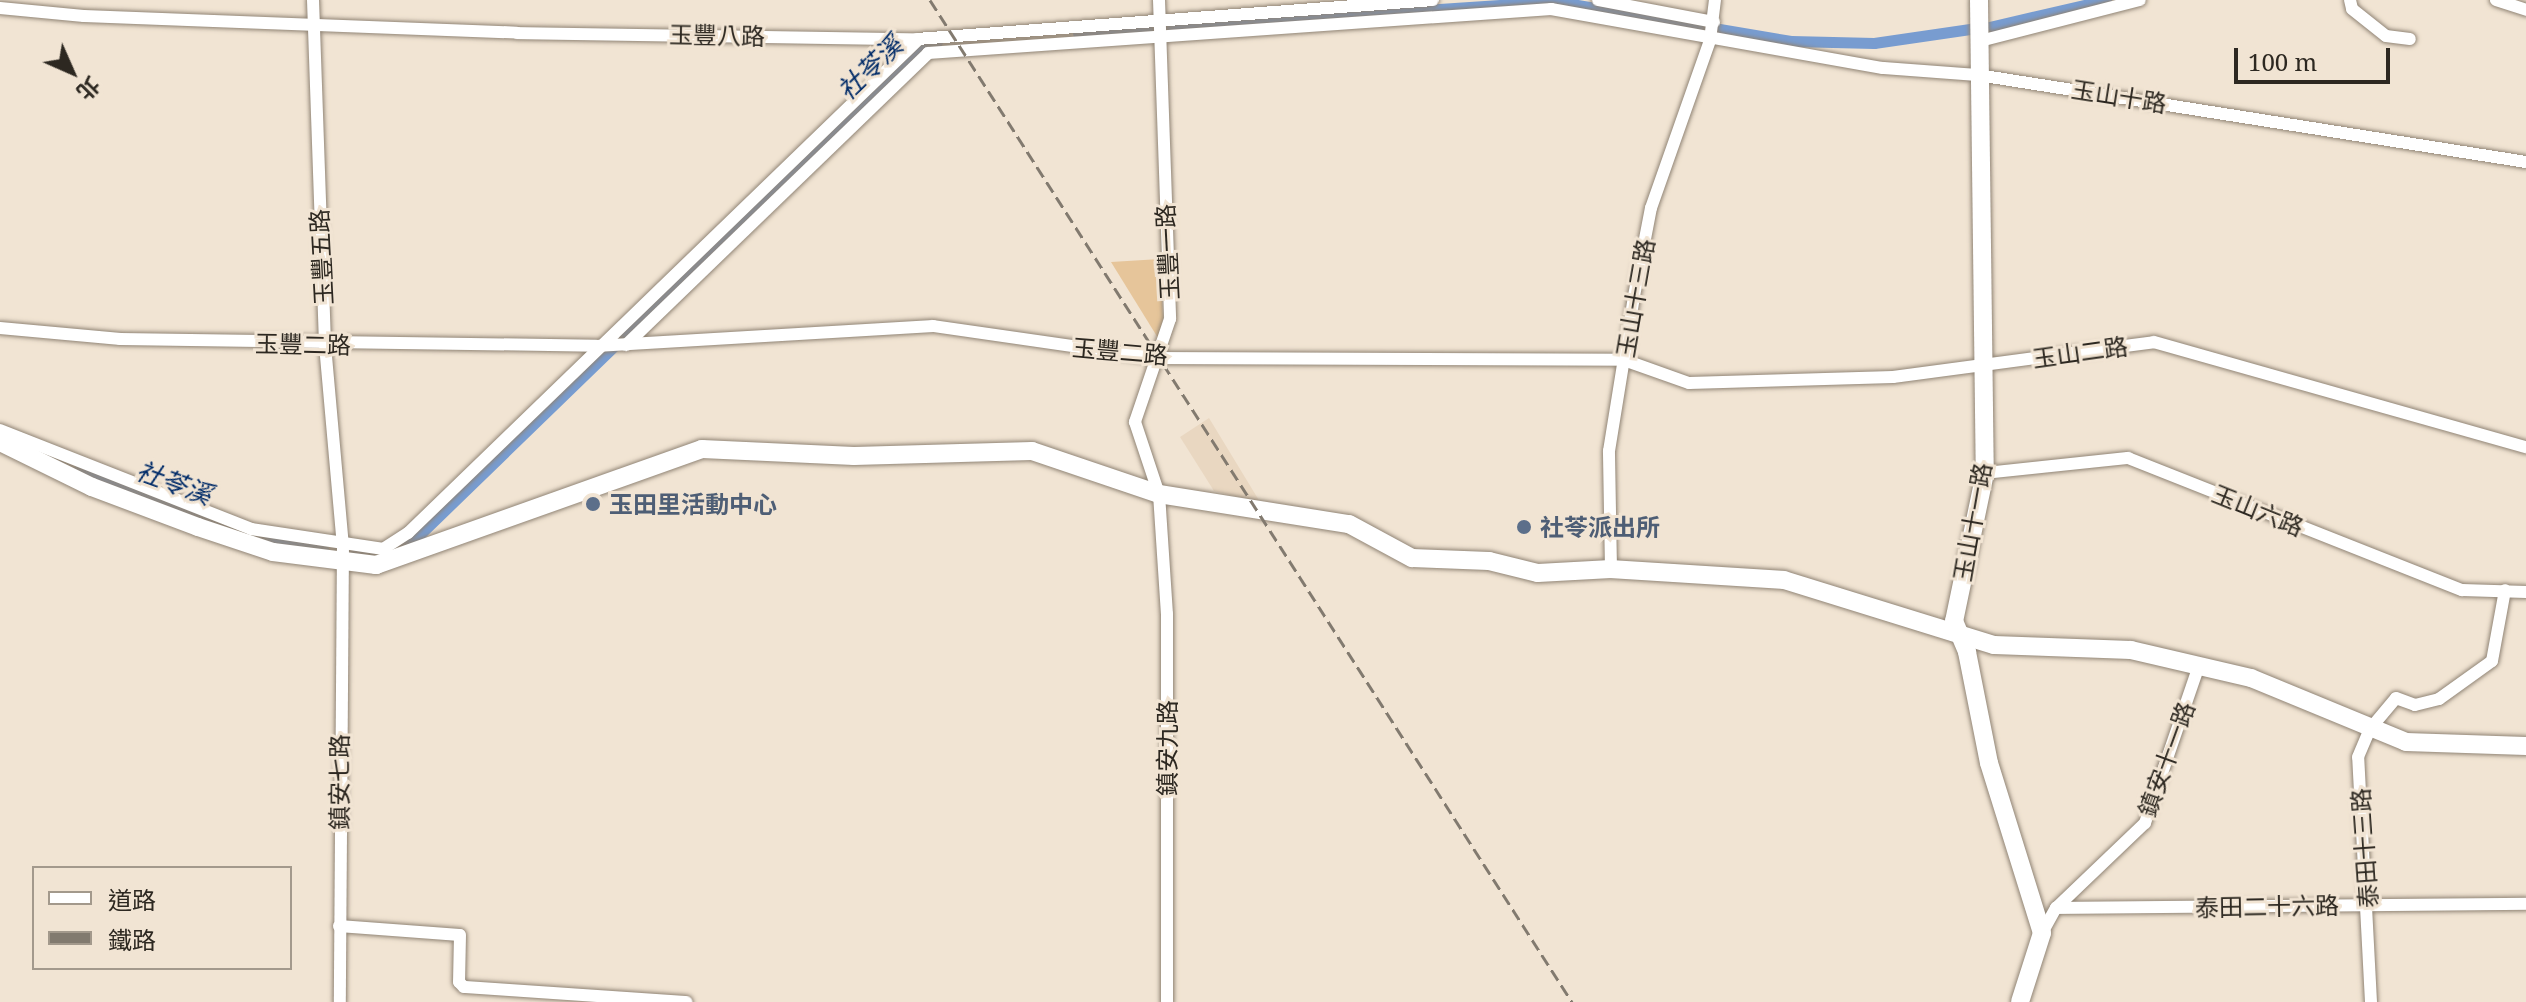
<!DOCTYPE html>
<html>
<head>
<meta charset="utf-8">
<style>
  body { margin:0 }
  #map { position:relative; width:2526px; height:1002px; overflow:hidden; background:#f1e4d3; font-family:"Noto Serif","Noto Sans TC",serif }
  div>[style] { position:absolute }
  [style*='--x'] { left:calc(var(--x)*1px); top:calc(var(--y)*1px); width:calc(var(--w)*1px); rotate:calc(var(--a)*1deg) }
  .built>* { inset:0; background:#e9d7c1 }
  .green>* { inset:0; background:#e6c59a }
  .canal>* { height:11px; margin:-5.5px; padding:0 5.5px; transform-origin:5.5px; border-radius:5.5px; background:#789cd0 }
  .roads { filter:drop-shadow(0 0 2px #908475) drop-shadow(0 0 2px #908475) }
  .street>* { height:12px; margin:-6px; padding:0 6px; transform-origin:6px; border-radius:6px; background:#fff }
  .secondary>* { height:18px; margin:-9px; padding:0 9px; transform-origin:9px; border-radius:9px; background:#fff }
  .rail>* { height:3px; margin-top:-1.5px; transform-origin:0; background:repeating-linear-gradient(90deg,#827a6f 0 12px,transparent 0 18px) }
  .dots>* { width:22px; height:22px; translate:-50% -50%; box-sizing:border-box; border:4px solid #f1e4d3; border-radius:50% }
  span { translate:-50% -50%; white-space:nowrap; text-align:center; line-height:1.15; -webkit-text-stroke:6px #f1e4d3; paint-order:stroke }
  .street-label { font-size:24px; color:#2d2821 }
  .service-label { font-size:24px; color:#4e5e75; font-weight:700 }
  .left { translate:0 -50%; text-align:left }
  .water-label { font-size:26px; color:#002b68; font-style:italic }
  .legend { position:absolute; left:32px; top:866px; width:260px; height:104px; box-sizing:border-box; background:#f1e4d3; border:2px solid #a3998c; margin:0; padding:10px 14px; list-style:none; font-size:24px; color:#2d2821 }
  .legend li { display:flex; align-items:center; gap:16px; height:40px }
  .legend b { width:40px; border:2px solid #a3998c }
  .north { position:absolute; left:32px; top:32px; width:80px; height:80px; -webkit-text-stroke:6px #f1e4d3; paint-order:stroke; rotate:135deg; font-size:22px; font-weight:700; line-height:32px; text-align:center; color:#2d2821 }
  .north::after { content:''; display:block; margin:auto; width:28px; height:36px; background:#2d2821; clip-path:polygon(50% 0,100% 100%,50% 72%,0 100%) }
  .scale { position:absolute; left:2234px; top:48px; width:156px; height:36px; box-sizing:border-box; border:4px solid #2d2821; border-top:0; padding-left:10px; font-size:24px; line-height:28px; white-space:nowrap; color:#2d2821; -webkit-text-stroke:6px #f1e4d3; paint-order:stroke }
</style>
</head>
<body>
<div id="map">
  <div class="built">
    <i style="clip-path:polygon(1209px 418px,1260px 502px,1214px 491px,1180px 437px)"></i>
  </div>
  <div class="green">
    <i style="clip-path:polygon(1160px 259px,1163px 319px,1158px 338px,1111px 262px)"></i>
  </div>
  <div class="canal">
    <i style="--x:1989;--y:27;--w:120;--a:-13"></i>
    <i style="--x:1078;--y:33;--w:477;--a:-3.8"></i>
    <i style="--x:1554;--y:1;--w:240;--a:9.6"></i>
    <i style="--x:1791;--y:41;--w:83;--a:1.4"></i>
    <i style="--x:1874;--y:43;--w:97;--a:-8.3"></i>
    <i style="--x:77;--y:471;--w:206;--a:20.2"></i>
    <i style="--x:270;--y:542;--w:54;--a:8.6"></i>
    <i style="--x:355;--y:554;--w:37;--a:-2"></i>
    <i style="--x:392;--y:553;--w:23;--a:-29"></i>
    <i style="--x:412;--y:542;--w:717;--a:-44.1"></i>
    <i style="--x:927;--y:43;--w:10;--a:-6"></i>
  </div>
  <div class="roads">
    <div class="street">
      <i style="--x:313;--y:0;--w:345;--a:88"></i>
      <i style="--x:325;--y:345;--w:201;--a:84.9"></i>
      <i style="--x:343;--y:545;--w:457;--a:90.4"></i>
      <i style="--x:1159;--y:0;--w:319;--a:88"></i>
      <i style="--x:1170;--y:319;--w:109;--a:108.8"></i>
      <i style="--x:1135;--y:422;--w:76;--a:71.6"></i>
      <i style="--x:1159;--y:494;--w:120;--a:86.2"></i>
      <i style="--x:1167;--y:614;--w:388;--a:90"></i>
      <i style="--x:1598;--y:0;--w:118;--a:10.7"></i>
      <i style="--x:2350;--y:0;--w:9;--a:77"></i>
      <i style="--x:2352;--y:9;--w:43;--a:38.5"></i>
      <i style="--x:2386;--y:36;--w:24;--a:7"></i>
      <i style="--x:2496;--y:0;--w:32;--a:18"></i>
      <i style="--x:0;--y:8;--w:84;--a:5.4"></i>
      <i style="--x:84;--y:16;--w:433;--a:2.2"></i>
      <i style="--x:517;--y:33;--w:400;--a:0.9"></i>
      <i style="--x:917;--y:39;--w:517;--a:-4.32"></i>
      <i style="--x:1980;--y:41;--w:165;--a:-14.4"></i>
      <i style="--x:0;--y:328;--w:121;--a:5.2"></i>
      <i style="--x:120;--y:339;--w:476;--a:0.8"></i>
      <i style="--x:596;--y:346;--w:338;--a:-3.4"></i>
      <i style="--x:933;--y:326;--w:224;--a:8.2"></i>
      <i style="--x:1155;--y:358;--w:469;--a:0.2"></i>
      <i style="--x:1624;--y:360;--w:69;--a:19.5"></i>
      <i style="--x:1689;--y:383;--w:204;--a:-1.7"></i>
      <i style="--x:1893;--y:377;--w:263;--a:-7.6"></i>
      <i style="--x:2154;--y:342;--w:387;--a:15.8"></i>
      <i style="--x:626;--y:345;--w:420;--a:-44"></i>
      <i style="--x:928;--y:53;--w:625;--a:-4.04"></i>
      <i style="--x:1551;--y:9;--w:337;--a:10.1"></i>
      <i style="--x:1883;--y:68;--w:95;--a:4.2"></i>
      <i style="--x:1978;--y:75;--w:555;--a:9.02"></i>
      <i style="--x:0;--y:430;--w:270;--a:21.5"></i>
      <i style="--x:251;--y:529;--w:134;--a:8.6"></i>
      <i style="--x:383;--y:549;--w:30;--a:-33"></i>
      <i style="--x:408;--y:533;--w:709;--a:-44.03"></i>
      <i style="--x:1985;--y:473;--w:144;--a:-6"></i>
      <i style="--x:2128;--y:458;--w:359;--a:21.6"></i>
      <i style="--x:2462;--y:590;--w:64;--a:1.8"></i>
      <i style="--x:1611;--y:569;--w:118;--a:-91"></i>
      <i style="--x:1609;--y:451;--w:157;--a:-80.8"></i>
      <i style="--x:1634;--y:296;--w:90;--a:-79.1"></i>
      <i style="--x:1651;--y:208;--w:178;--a:-70.6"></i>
      <i style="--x:1710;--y:40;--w:40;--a:-82.9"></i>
      <i style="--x:2056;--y:908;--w:470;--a:-0.5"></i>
      <i style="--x:339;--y:926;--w:121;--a:4.3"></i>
      <i style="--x:460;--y:935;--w:47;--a:91.2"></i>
      <i style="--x:459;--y:982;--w:7;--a:45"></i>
      <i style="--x:464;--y:987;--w:223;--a:3.9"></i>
      <i style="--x:2042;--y:933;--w:29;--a:-61"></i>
      <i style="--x:2056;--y:908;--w:123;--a:-43.7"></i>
      <i style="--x:2145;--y:823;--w:167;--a:-71.1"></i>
      <i style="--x:2371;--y:1002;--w:245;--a:-93"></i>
      <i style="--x:2358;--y:757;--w:30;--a:-67"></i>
      <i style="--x:2370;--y:729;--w:40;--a:-50"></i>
      <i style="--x:2396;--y:698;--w:20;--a:20"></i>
      <i style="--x:2415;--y:705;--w:25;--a:-14"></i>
      <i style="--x:2439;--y:699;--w:65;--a:-35.6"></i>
      <i style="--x:2492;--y:661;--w:72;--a:-79.6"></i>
    </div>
    <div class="secondary">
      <i style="--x:1979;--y:0;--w:473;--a:89.3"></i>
      <i style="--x:1985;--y:473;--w:151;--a:101.8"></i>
      <i style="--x:1954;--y:621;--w:34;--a:67"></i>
      <i style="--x:1967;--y:652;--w:113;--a:78.8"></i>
      <i style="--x:1989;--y:763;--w:178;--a:72.7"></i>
      <i style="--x:2042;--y:933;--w:72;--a:107.7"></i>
      <i style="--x:0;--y:442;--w:102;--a:26.1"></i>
      <i style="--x:92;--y:487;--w:113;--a:20.7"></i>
      <i style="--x:198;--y:527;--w:79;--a:18.4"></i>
      <i style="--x:273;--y:552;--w:104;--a:7.2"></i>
      <i style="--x:376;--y:565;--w:346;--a:-19.6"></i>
      <i style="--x:702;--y:449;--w:152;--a:2.6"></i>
      <i style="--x:854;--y:456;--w:178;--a:-1.6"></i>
      <i style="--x:1032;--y:451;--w:134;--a:18.7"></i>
      <i style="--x:1159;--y:494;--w:192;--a:9"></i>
      <i style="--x:1349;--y:524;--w:72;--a:28.4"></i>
      <i style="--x:1412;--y:558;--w:77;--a:2.2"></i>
      <i style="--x:1489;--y:561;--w:50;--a:13.8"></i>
      <i style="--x:1538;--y:573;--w:73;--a:-3.1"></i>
      <i style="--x:1611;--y:569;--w:173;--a:3.6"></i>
      <i style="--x:1784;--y:580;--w:220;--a:17.2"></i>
      <i style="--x:1994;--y:645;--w:137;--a:2.1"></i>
      <i style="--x:2131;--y:650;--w:123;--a:13.1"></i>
      <i style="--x:2251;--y:678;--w:168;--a:22.4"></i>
      <i style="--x:2406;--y:742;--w:120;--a:1.9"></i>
    </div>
  </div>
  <div class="rail">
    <i style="--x:930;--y:0;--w:1190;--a:57.35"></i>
  </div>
  <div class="dots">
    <i style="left:593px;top:504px;background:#5c6f8a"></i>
    <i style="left:1524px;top:527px;background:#5c6f8a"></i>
  </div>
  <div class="street-label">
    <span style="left:717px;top:35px;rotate:1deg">玉豐八路</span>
    <span style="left:2119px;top:96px;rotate:9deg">玉山十路</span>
    <span style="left:1167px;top:252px;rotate:-93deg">玉豐一路</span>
    <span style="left:321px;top:257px;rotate:-93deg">玉豐五路</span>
    <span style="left:1635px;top:298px;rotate:-80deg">玉山十三路</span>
    <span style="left:303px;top:344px;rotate:1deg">玉豐二路</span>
    <span style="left:1120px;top:351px;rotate:5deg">玉豐二路</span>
    <span style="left:2080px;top:352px;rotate:-8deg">玉山二路</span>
    <span style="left:2258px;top:510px;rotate:22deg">玉山六路</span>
    <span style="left:1972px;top:522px;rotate:-80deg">玉山十一路</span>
    <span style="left:1167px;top:748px;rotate:-90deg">鎮安九路</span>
    <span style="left:2166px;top:759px;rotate:-70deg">鎮安十一路</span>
    <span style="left:339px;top:782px;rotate:-90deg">鎮安七路</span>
    <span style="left:2364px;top:848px;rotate:-94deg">泰田十三路</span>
    <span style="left:2267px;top:906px;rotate:-1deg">泰田二十六路</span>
  </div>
  <div class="service-label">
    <span class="left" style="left:609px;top:504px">玉田里活動中心</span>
    <span class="left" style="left:1540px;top:527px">社苓派出所</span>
  </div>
  <div class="water-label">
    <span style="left:870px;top:68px;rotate:-44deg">社苓溪</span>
    <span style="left:174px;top:483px;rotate:20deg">社苓溪</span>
  </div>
  <ul class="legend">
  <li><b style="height:10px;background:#fff"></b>道路</li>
  <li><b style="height:10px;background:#827a6f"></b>鐵路</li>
  </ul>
  <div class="north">北</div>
  <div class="scale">100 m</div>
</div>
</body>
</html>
